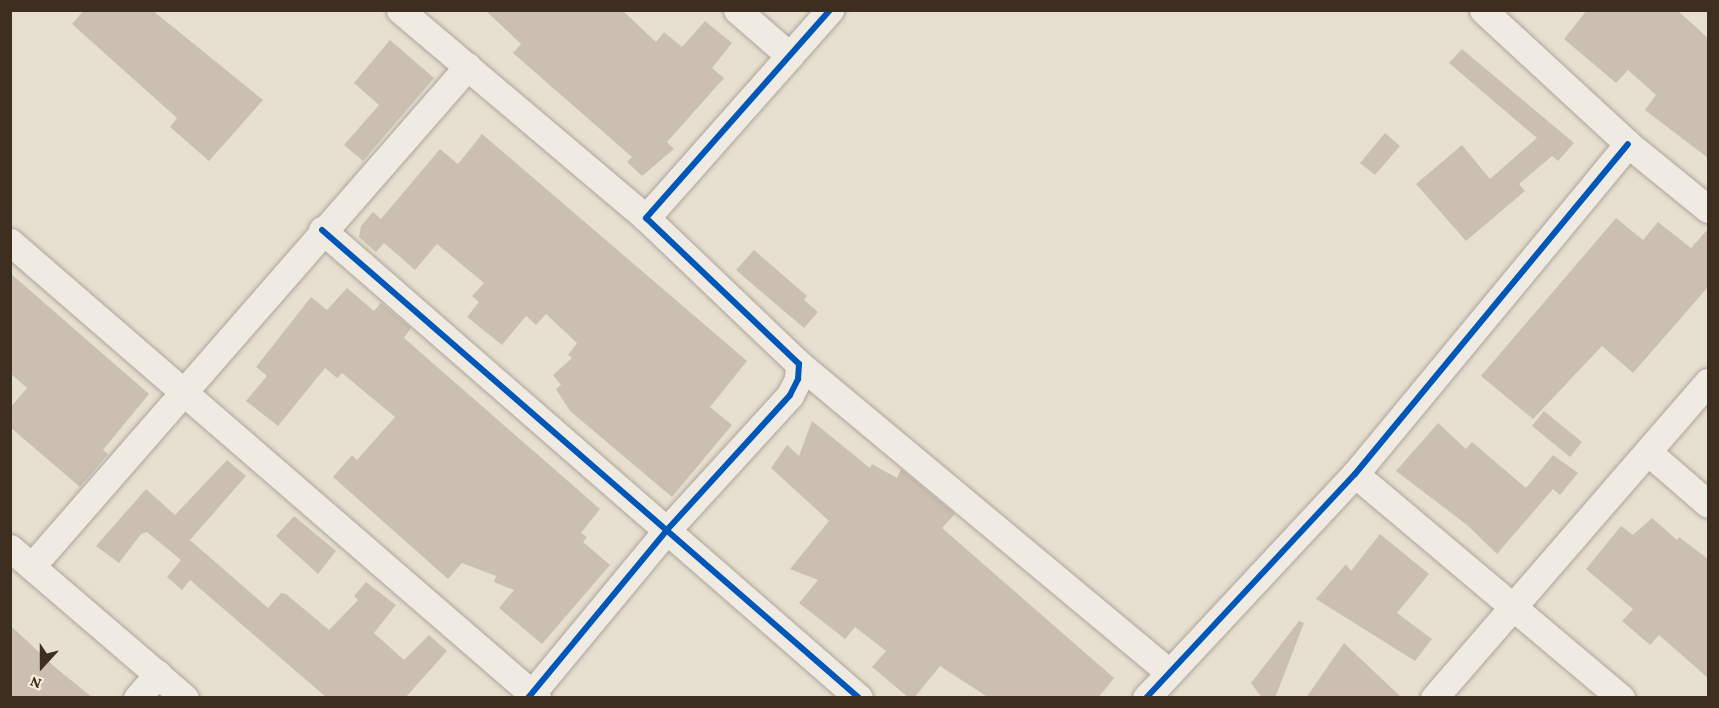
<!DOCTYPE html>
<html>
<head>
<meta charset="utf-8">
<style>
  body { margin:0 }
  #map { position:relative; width:1719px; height:708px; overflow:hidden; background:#e7e0d1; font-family:"Crimson Pro",serif }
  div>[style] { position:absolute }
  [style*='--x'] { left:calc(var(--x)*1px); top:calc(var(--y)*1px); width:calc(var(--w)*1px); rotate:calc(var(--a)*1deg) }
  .building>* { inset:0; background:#cbbfb2 }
  .roads { filter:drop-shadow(0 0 2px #ada599) drop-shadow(0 0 2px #ada599) }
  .minor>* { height:27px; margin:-13.5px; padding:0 13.5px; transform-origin:13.5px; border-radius:13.5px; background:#efebe3 }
  .cycleway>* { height:6px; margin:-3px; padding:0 3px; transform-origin:3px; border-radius:3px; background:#0057b8 }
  span { translate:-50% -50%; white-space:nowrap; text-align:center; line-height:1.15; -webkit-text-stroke:4.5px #f7eed8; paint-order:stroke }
  .frame { position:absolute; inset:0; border:12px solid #3d2e20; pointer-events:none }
  .north { position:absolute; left:12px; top:636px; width:60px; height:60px; -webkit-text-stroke:4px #f7eed8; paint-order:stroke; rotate:201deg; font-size:16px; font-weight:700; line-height:24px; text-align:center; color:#3d2e20 }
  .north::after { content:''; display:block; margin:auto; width:21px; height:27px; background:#3d2e20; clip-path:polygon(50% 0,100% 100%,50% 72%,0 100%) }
</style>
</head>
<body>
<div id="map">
  <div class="building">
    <i style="clip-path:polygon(84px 10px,152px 10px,263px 100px,209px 161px,170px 127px,177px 118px,72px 24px)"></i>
    <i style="clip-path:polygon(485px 10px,622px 10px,656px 42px,664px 32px,682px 47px,705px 21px,732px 43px,712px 68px,724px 78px,667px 142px,674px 149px,642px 176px,627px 162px,632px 157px,513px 53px,521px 44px)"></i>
    <i style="clip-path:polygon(1587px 10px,1677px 10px,1708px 38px,1708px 158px,1645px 110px,1656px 95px,1628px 70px,1616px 83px,1564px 39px)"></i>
    <i style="clip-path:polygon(390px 40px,434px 78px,363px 161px,344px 145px,379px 105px,354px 83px)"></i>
    <i style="clip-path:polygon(1462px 49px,1574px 143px,1558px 161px,1552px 156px,1519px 184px,1525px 191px,1466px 241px,1416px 184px,1462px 145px,1490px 179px,1537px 138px,1449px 63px)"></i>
    <i style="clip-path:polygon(1385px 133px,1400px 146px,1375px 175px,1360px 163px)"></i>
    <i style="clip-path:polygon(482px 134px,747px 361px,710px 407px,732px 425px,672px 497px,570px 411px,556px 389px,561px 385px,553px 375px,572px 358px,568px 355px,577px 343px,546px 314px,536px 325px,526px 316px,502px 345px,467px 317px,479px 302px,472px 296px,484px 283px,437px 244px,415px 270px,384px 243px,376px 252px,359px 237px,361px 226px,373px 212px,381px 219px,440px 149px,458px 164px)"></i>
    <i style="clip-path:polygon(1616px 218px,1643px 240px,1658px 222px,1691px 248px,1708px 229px,1708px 287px,1633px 373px,1602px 346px,1533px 419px,1481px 376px)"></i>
    <i style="clip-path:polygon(754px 250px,807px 296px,804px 300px,818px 312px,804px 328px,736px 270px)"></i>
    <i style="clip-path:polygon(10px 273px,149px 394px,103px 450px,108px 454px,80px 487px,10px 427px,10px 408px,27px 388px,10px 373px)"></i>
    <i style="clip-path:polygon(347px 288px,374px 311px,381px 303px,411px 328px,404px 338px,600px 509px,581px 533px,587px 537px,583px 542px,610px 565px,542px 644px,499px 608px,514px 590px,494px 582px,496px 576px,462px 563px,448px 579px,333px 477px,352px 455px,357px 460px,395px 417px,342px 373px,337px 378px,325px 368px,278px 426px,246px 401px,267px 376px,256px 367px,311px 297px,327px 310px)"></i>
    <i style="clip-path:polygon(1544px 411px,1582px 442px,1570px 457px,1532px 426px)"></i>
    <i style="clip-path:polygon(812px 421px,870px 468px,872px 464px,897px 478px,901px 469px,955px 514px,942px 528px,1114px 678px,1098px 698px,989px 698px,940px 666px,914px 698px,909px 698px,872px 667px,886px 651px,855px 627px,845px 639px,799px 603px,818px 580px,790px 569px,829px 521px,771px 468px,787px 445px,799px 456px)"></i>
    <i style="clip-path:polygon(1438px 423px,1466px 449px,1472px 442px,1526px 488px,1553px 455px,1578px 473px,1560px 495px,1553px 489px,1497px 554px,1467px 525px,1396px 471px)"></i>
    <i style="clip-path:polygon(227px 460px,246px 476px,190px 540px,268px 608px,281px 593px,286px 594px,329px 630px,358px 600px,354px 596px,366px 582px,396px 605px,374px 633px,404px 660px,429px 635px,447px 651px,405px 698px,327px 698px,190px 580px,182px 590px,167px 577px,181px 560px,147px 532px,141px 534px,119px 563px,96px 546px,146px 489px,175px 515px)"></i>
    <i style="clip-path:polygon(294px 516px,336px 551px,318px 574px,276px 536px)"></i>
    <i style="clip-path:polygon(1652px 518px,1677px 540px,1679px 537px,1708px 559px,1708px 678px,1659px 635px,1650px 645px,1622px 621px,1633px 609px,1586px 569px,1621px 526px,1633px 535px)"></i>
    <i style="clip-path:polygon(1380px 534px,1429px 574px,1397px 613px,1432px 639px,1415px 661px,1316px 599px,1346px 564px,1351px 571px)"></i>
    <i style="clip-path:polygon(1299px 621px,1304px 623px,1275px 698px,1262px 698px,1251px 683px)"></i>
    <i style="clip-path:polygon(10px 625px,56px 668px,93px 698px,10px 698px)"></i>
    <i style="clip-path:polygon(1344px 643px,1402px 698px,1306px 698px)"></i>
  </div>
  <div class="roads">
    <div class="minor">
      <i style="--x:400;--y:10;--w:322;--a:40.2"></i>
      <i style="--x:737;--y:10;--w:70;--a:41"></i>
      <i style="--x:1483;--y:10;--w:197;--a:42.7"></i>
      <i style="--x:1628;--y:144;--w:103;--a:39.1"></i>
      <i style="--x:322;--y:230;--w:712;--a:41.07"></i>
      <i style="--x:10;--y:242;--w:697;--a:40.87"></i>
      <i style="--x:799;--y:364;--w:480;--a:39.8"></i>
      <i style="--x:1648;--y:452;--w:79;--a:40.9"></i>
      <i style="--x:1355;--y:474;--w:348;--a:40.1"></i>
      <i style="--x:10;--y:548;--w:230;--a:40.6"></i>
      <i style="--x:32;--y:566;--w:663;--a:-48.91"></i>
      <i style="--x:137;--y:698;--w:32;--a:-49"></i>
      <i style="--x:528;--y:698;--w:217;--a:-50.4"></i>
      <i style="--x:666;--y:531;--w:184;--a:-47.6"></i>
      <i style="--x:790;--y:395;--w:18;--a:-63"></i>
      <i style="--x:798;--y:379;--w:15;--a:-86"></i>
      <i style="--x:799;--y:364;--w:211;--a:-136.3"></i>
      <i style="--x:646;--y:218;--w:278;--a:-48.5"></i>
      <i style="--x:1146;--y:698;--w:306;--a:-47"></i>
      <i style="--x:1355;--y:474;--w:428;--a:-50.4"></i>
      <i style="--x:1434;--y:698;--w:418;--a:-49.1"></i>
    </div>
  </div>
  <div class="cycleway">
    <i style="--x:322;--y:230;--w:712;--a:41.07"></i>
    <i style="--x:528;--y:698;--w:217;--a:-50.4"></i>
    <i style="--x:666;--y:531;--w:184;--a:-47.6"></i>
    <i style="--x:790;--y:395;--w:18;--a:-63"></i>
    <i style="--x:798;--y:379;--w:15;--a:-86"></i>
    <i style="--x:799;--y:364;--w:211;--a:-136.3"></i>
    <i style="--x:646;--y:218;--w:278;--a:-48.5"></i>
    <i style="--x:1146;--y:698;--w:306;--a:-47"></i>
    <i style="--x:1355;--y:474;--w:428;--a:-50.4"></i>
  </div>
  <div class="frame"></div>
  <div class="north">N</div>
</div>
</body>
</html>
